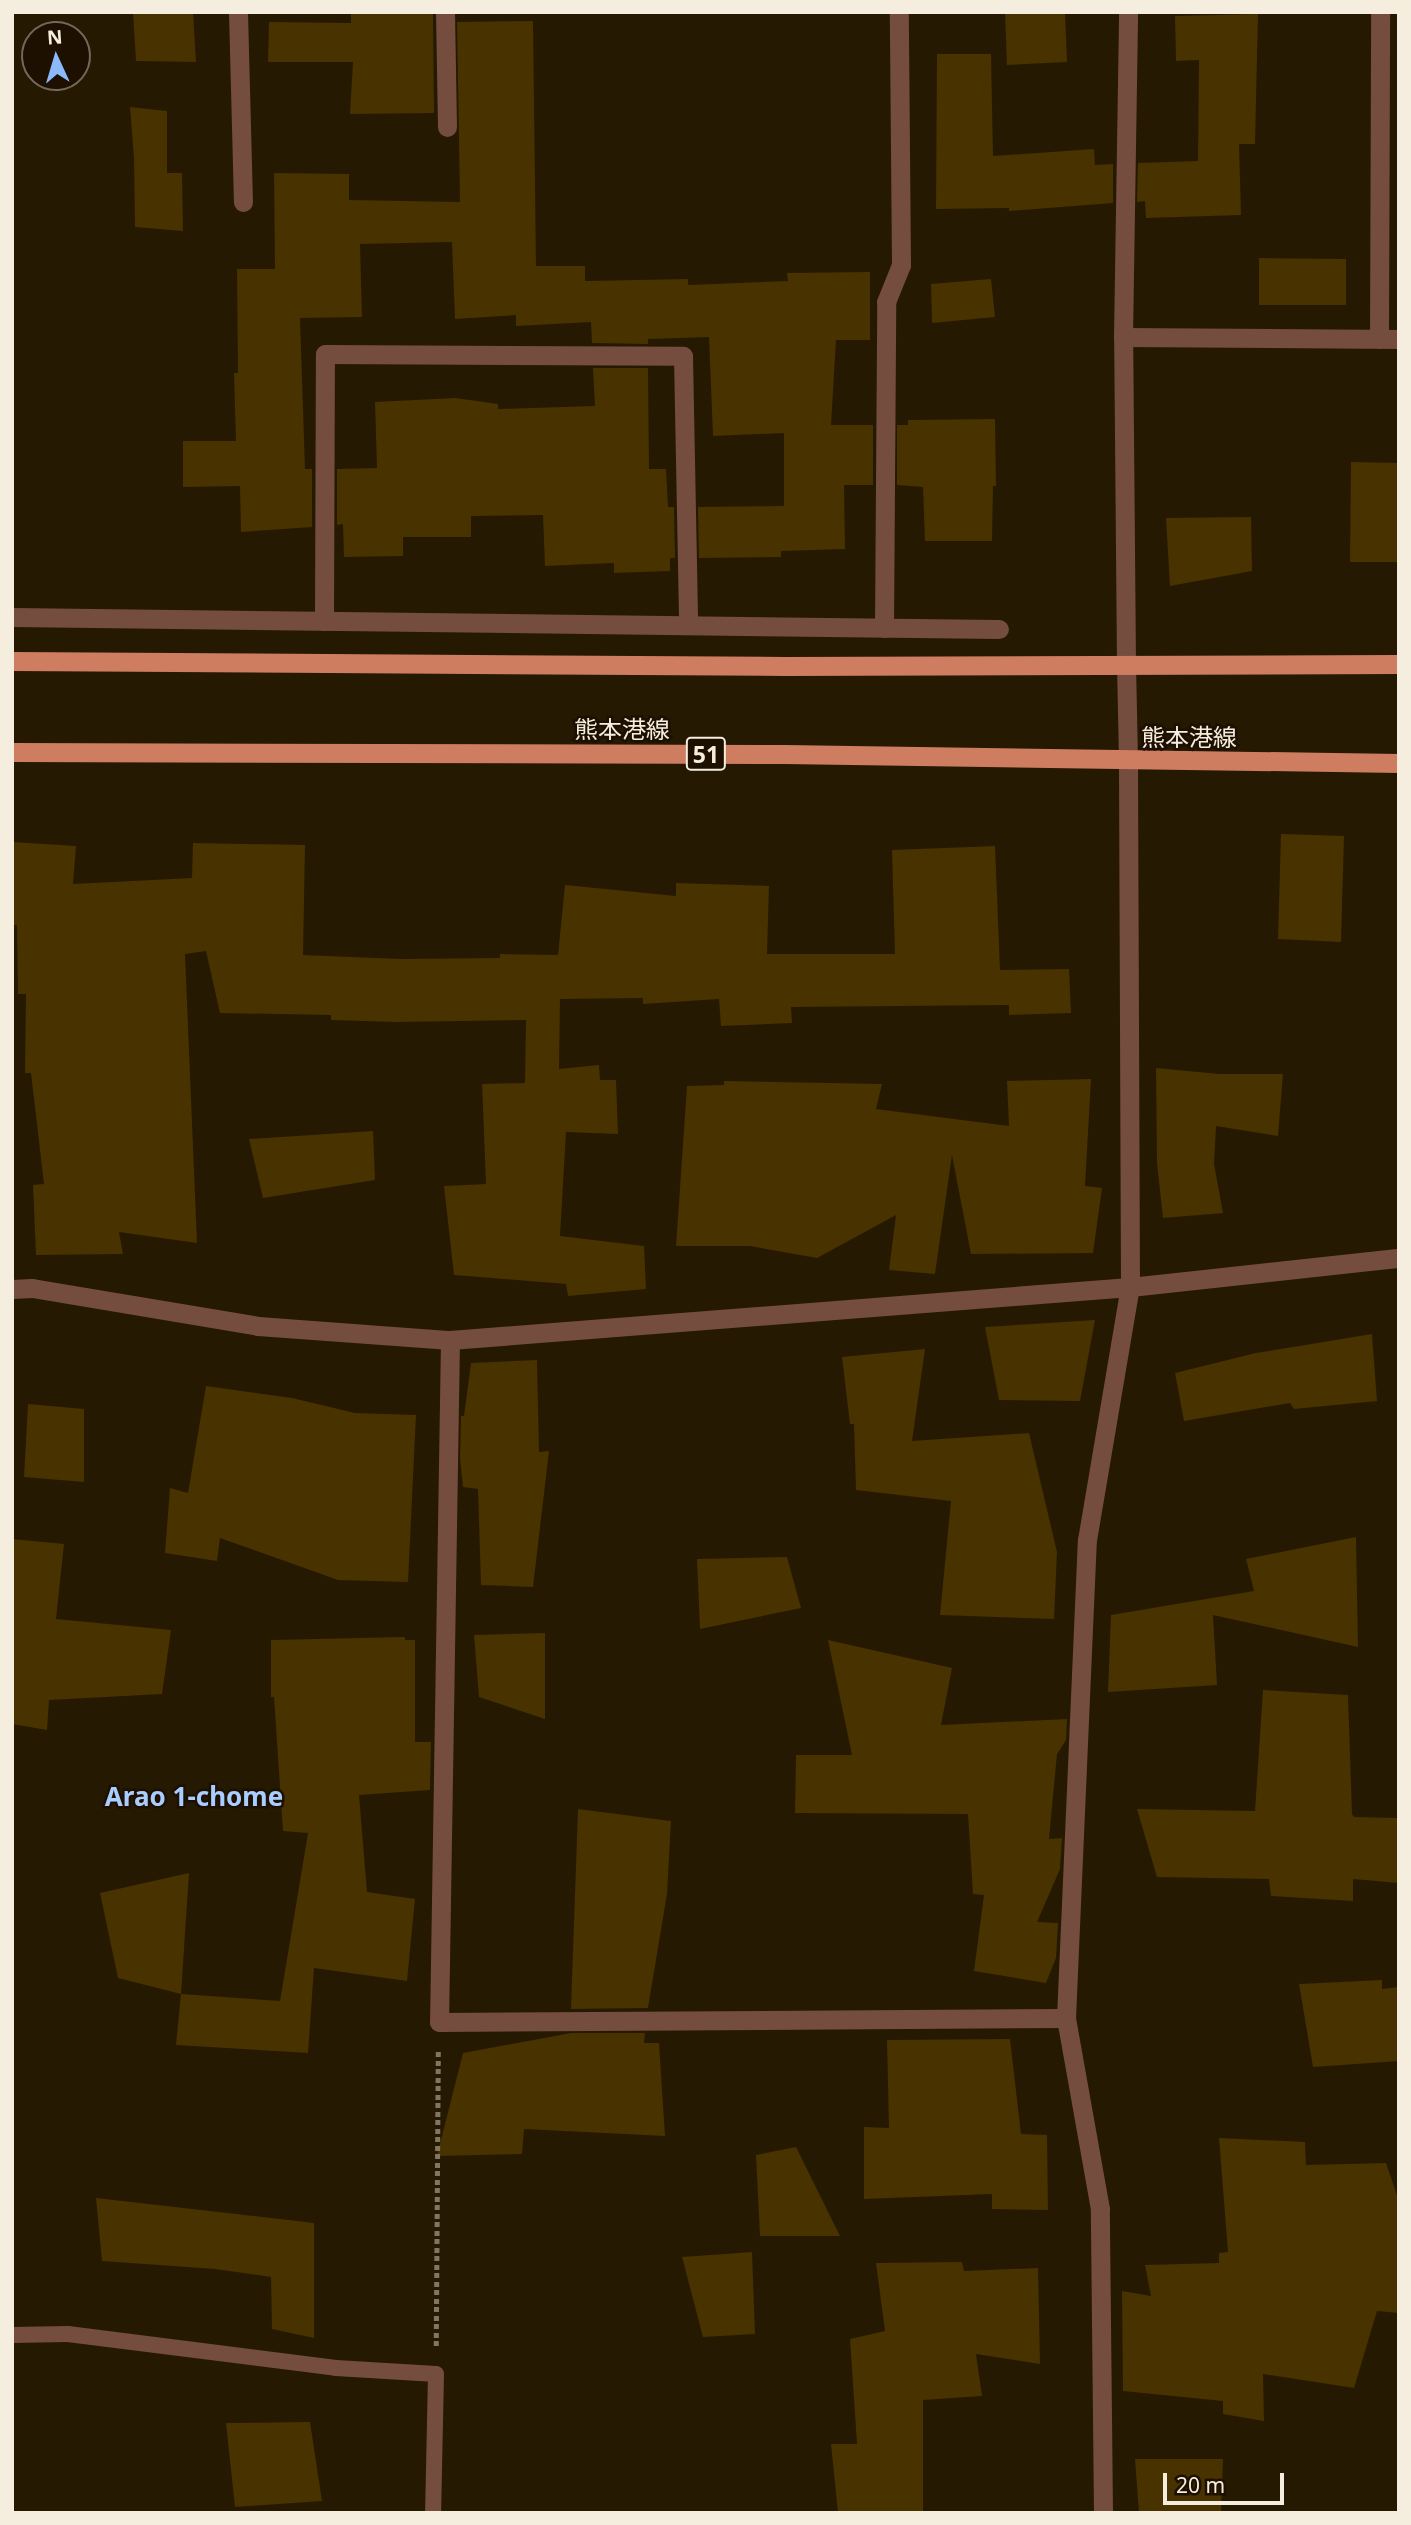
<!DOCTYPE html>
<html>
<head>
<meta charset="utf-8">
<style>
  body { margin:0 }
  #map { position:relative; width:1411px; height:2525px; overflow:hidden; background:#261902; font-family:"Noto Sans","Noto Sans JP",sans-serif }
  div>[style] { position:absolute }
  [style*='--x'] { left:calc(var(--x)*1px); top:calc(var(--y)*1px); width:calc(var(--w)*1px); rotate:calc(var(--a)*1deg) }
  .building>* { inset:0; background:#483200 }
  .path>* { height:4.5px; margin-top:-2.25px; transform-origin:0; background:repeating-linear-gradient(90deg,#817663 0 5px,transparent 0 8.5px) }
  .service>* { height:16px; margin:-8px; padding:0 8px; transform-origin:8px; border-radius:8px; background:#754d3f }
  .minor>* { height:19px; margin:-9.5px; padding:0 9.5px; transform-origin:9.5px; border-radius:9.5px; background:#754d3f }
  .tertiary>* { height:19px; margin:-9.5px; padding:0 9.5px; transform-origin:9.5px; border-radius:9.5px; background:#754d3f }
  .primary>* { height:19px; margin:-9.5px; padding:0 9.5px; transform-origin:9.5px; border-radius:9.5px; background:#cf7d60 }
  span { translate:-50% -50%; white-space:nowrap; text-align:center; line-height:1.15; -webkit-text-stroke:5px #1d1000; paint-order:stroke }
  .shield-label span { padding:2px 5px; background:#1d1000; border:2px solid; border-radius:5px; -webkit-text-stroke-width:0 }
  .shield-label { font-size:23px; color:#f5edde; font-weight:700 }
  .street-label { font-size:24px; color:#f5edde }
  .neighbourhood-label { font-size:26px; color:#a9cdff; font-weight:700 }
  .frame { position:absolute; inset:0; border:14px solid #f5edde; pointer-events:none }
  .north { position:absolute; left:21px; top:21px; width:70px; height:70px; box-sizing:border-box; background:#1d1000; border:2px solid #736859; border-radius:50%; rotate:356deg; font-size:19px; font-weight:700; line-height:28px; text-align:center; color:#f5edde }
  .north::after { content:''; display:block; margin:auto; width:24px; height:32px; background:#8abafc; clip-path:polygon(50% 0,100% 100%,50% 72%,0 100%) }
  .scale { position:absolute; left:1163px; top:2473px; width:121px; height:32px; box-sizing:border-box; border:4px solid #f5edde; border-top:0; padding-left:9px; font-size:21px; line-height:24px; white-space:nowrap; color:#f5edde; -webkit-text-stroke:5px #1d1000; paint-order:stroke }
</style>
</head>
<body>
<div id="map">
  <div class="building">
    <i style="clip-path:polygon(193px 12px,196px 62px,136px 61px,133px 13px)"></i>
    <i style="clip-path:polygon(351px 12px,433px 12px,434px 113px,350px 114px,353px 62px,268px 62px,269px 22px,351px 23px)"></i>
    <i style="clip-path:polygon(1005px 12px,1065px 12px,1067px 62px,1007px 65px)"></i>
    <i style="clip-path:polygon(1258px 14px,1255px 144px,1239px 144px,1241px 215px,1146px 218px,1145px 201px,1137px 202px,1138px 163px,1198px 161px,1199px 60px,1176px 61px,1175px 16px)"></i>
    <i style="clip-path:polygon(533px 21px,536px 266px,585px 266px,585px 281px,688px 279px,688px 285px,788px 281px,787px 273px,870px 272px,870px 340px,836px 340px,831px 425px,873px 425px,873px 485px,844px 485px,845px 549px,781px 551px,781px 557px,699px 558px,698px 507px,784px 506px,784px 433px,713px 436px,709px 337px,648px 339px,648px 344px,592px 343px,591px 322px,516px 326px,516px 315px,455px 319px,452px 242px,360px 244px,362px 317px,300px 318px,305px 469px,312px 469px,312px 527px,241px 532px,240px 486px,183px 487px,183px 441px,236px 441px,234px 373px,238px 373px,237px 269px,275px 269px,274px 173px,349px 174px,349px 200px,460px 202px,457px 22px)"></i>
    <i style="clip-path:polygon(937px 54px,991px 54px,993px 156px,1094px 149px,1095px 165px,1113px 164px,1113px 203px,1009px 211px,1009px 208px,936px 209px)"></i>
    <i style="clip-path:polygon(130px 107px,167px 111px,167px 173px,182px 173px,183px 231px,135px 227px,134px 158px)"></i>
    <i style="clip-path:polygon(1259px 258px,1346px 259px,1346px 305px,1259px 305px)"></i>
    <i style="clip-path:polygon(991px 279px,995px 317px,932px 323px,931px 284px)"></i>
    <i style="clip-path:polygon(593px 368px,648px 368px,649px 469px,666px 469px,668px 507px,674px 507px,675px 558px,670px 558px,670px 571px,614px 573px,614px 563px,545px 566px,543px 515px,471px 516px,471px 537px,403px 537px,403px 556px,344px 557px,343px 524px,337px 525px,337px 469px,377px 468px,375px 402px,455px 398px,498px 404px,498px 409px,595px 406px)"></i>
    <i style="clip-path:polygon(995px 419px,996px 486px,993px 486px,992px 541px,925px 541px,923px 487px,897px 485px,897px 425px,908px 425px,908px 420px)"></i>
    <i style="clip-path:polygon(1351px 462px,1399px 463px,1399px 562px,1350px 562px)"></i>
    <i style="clip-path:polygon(1251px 517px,1252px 571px,1170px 586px,1166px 518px)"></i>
    <i style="clip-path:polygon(1281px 834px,1344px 836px,1341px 942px,1278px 939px)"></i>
    <i style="clip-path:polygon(12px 842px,76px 846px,73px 884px,192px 878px,193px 843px,305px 845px,303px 955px,400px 959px,500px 958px,500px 954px,558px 955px,565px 885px,676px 896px,676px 883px,769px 886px,767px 954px,895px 954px,892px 850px,995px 846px,1000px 970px,1069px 969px,1071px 1013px,1009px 1015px,1009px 1005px,791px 1007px,792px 1023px,721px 1026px,719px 999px,643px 1004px,643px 998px,560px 999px,559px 1069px,599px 1065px,600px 1080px,616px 1080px,618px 1134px,566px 1132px,560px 1236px,644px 1246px,646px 1289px,568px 1296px,566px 1284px,454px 1275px,444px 1186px,486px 1184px,482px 1084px,525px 1083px,526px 1020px,396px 1022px,331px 1020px,331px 1015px,220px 1013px,206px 951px,185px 954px,197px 1243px,119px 1232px,123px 1254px,36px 1255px,33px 1185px,44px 1184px,31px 1073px,25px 1073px,26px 994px,18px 994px,17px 925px,12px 925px)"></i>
    <i style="clip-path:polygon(1156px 1068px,1219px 1074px,1283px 1074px,1278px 1136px,1216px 1126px,1214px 1164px,1223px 1213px,1163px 1218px,1157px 1163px)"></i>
    <i style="clip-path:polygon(1091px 1079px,1085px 1186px,1102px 1188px,1093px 1253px,971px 1254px,952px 1155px,935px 1274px,889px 1270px,896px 1215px,817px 1258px,750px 1246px,676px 1246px,687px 1086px,724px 1085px,724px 1081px,882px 1084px,876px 1109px,1009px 1126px,1007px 1081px)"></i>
    <i style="clip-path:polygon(373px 1131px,375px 1180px,263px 1198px,249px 1139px)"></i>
    <i style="clip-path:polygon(1095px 1320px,1080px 1401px,999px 1400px,985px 1327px)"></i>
    <i style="clip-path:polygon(1372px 1334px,1377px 1401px,1294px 1409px,1290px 1403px,1184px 1421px,1175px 1373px,1256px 1353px)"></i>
    <i style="clip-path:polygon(925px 1349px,912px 1441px,1029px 1433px,1057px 1552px,1054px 1619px,940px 1615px,951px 1501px,856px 1490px,854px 1424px,850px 1424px,842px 1357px)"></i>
    <i style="clip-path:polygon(537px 1360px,539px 1452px,549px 1451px,533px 1587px,481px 1585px,478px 1489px,463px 1487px,460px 1458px,461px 1416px,464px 1416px,471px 1363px)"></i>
    <i style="clip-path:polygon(206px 1386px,292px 1398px,355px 1413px,416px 1415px,408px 1582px,338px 1580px,220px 1538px,217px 1561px,165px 1553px,170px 1488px,188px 1493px)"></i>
    <i style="clip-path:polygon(28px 1404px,84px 1409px,84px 1482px,24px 1477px)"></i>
    <i style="clip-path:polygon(1356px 1537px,1358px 1647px,1213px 1615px,1217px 1685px,1108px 1692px,1111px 1615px,1254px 1591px,1246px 1559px)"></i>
    <i style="clip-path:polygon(12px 1539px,64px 1544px,56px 1619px,171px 1630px,162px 1694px,49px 1700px,47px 1730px,12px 1724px)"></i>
    <i style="clip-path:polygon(787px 1557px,801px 1608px,700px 1629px,697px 1559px)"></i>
    <i style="clip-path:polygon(545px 1633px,545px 1719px,479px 1697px,474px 1635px)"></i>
    <i style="clip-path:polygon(405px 1637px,405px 1640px,415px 1640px,415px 1742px,431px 1742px,430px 1790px,359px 1795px,367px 1892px,415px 1899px,407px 1981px,314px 1968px,308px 2053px,176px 2045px,181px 1994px,280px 2001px,308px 1833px,283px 1831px,274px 1697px,271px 1697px,271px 1640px)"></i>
    <i style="clip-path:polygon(828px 1640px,952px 1668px,941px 1725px,1067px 1719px,1066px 1740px,1057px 1754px,1049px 1839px,1062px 1838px,1060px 1869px,1037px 1922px,1058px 1923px,1056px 1958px,1046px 1983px,974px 1971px,984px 1895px,973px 1894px,968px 1814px,795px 1813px,796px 1755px,852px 1755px)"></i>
    <i style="clip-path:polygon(1263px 1690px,1348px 1695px,1352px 1814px,1354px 1817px,1399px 1818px,1399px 1883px,1353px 1879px,1353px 1901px,1271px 1896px,1269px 1879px,1157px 1877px,1137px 1809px,1255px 1811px)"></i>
    <i style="clip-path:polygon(578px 1809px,671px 1821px,667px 1894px,648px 2008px,571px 2009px)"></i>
    <i style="clip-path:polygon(189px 1873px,181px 1994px,118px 1978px,100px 1893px)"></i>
    <i style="clip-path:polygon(1382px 1980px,1382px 1989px,1399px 1987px,1399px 2061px,1313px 2067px,1299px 1984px)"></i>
    <i style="clip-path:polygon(571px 2033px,645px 2033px,644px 2043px,659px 2043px,665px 2136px,524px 2129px,522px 2154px,437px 2156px,463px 2053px)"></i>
    <i style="clip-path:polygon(1010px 2039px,1021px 2134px,1047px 2135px,1048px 2210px,992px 2209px,992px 2194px,864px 2199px,864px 2127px,889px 2128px,887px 2040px)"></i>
    <i style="clip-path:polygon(1219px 2138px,1305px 2142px,1306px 2165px,1386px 2163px,1399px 2201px,1399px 2313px,1377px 2311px,1354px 2388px,1263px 2374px,1264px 2421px,1223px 2414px,1223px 2401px,1123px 2391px,1122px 2291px,1151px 2296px,1145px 2265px,1219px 2263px,1219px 2253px,1228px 2252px)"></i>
    <i style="clip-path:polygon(796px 2147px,840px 2236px,760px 2236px,756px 2155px)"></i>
    <i style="clip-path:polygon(96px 2198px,314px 2223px,314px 2338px,272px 2329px,271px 2277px,215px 2269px,102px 2261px)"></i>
    <i style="clip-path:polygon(752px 2252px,755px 2334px,703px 2337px,682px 2257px)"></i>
    <i style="clip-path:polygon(962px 2262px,964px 2271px,1038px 2268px,1040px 2364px,976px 2354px,982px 2396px,923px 2400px,923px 2513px,838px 2513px,831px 2444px,857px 2444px,850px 2339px,885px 2331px,876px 2263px)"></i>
    <i style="clip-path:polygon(310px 2422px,322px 2501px,235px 2507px,226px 2423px)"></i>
    <i style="clip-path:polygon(1135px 2459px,1223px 2459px,1221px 2513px,1139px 2513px)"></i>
  </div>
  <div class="path">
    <i style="--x:436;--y:2346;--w:295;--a:-89.6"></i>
  </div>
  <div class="service">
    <i style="--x:12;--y:2335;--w:56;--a:-1"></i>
    <i style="--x:68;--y:2334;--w:270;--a:7.2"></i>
    <i style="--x:336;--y:2368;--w:100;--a:3.4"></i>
    <i style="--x:436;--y:2374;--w:139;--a:91.2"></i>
  </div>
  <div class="minor">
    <i style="--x:238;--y:12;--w:190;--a:88.5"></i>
    <i style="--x:445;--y:12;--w:115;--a:89"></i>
    <i style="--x:1123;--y:337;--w:276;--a:0.4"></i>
    <i style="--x:1379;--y:339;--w:327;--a:-89.8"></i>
    <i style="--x:12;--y:617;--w:987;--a:0.7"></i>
    <i style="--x:324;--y:621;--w:267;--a:-89.8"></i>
    <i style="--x:325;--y:354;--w:358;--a:0.3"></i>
    <i style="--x:683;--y:356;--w:269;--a:88.9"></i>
    <i style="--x:884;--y:628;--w:326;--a:-89.6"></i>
    <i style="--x:886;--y:302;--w:40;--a:-68"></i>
    <i style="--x:901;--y:265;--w:253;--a:-90.5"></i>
    <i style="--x:1126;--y:664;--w:327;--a:-90.5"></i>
    <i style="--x:1123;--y:337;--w:325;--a:-89.1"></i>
    <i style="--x:12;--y:1289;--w:20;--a:-3"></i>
    <i style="--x:32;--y:1288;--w:229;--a:9.5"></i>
    <i style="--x:258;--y:1326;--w:193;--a:4.2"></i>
    <i style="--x:450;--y:1340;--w:682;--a:-4.46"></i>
    <i style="--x:1130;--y:1287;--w:271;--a:-6.2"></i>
    <i style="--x:450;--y:1340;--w:682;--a:90.92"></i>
    <i style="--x:439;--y:2022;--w:627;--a:-0.37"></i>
    <i style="--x:1103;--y:2513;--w:304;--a:-90.6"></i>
    <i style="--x:1100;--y:2209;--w:194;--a:-100.1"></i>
    <i style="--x:1066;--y:2018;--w:478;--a:-87.5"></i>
    <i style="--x:1087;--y:1540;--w:257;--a:-80.4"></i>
    <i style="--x:1130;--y:1287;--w:526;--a:-90.22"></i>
  </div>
  <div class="tertiary">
    <i style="--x:1126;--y:664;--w:97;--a:88.8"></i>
  </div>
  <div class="primary">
    <i style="--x:12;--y:661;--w:773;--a:0.37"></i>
    <i style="--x:785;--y:666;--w:614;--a:-0.19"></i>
    <i style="--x:12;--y:752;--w:772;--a:0.15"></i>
    <i style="--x:784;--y:754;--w:615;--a:0.84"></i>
  </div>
  <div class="shield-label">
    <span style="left:706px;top:754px">51</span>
  </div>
  <div class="street-label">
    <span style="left:622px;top:729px">熊本港線</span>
    <span style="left:1189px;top:737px">熊本港線</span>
  </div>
  <div class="neighbourhood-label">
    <span style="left:194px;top:1797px">Arao 1-chome</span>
  </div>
  <div class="frame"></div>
  <div class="north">N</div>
  <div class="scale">20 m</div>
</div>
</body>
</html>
